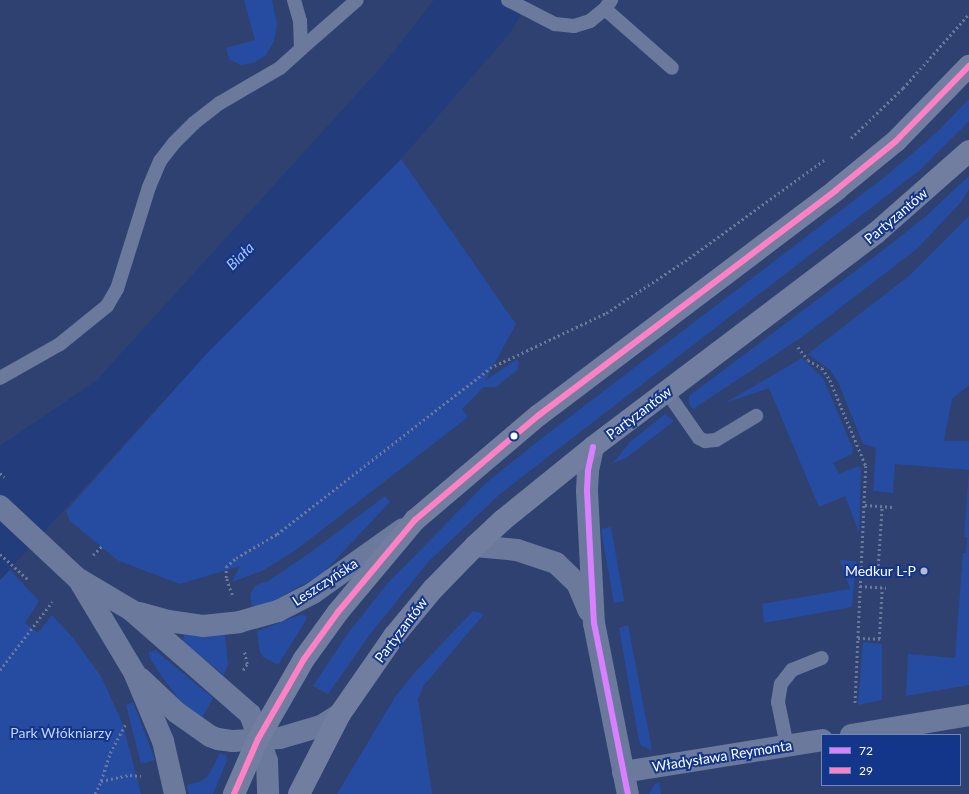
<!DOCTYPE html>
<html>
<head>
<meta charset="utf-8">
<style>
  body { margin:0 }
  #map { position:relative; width:969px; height:794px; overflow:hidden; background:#2e4170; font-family:Lato,sans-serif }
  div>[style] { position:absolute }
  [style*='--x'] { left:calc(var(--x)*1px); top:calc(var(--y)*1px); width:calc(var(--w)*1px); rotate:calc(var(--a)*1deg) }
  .green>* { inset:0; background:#264ca2 }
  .water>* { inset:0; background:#233c7b }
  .path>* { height:2.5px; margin-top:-1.25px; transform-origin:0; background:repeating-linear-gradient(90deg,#6a799c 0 2px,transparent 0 5px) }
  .lane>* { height:14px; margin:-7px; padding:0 7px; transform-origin:7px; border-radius:7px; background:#6a799c }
  .street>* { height:22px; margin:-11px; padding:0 11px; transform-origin:11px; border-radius:11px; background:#6a799c }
  .secondary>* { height:22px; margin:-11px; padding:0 11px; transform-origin:11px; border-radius:11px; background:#717ea0 }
  .bus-1>* { height:6px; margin:-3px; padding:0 3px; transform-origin:3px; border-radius:3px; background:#d880ff }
  .bus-2>* { height:6px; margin:-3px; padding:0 3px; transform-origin:3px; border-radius:3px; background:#ff80c5 }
  .dots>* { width:11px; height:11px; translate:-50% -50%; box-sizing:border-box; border:2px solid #13368b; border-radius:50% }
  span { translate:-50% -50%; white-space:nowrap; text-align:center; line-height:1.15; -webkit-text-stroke:4px #13368b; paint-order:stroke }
  .street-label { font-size:14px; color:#fff }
  .poi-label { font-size:14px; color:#fff }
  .right { translate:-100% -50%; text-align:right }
  .park-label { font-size:14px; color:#c1d3fc }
  .water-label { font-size:15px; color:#a7c0f8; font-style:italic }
  .legend { position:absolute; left:821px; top:734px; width:140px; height:52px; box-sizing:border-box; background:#13368b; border:1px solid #7186b9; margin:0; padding:5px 7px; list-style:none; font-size:12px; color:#fff }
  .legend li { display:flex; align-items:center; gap:8px; height:20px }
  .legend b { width:20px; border:1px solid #7186b9 }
</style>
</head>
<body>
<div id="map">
  <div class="green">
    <i style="clip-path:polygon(244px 0,272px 0,277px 24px,274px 41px,266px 55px,254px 63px,240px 65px,229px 59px,226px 48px,255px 40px)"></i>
    <i style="clip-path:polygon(969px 99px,969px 121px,920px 170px,500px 494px,429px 561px,371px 633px,328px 694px,313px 686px,346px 636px,386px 585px,486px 483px,542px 438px,886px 176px,937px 132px)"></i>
    <i style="clip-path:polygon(401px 159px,516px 324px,485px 381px,517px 359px,519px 363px,517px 370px,496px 387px,484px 387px,462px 409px,468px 417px,296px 550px,262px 571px,232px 582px,240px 566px,180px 584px,117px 560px,70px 521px,66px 511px,209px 351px)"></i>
    <i style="clip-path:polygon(969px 176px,969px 189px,961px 202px,918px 248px,806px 334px,693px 409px,689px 403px,689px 396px,882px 251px,925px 217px)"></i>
    <i style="clip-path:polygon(969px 216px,969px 385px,952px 399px,944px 441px,969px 441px,969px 685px,906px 696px,908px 654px,955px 658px,963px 553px,966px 553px,967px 537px,964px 537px,969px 470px,895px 464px,893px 493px,873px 491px,876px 448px,863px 444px,838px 382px,830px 370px,808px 354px,910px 275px)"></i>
    <i style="clip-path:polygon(802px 358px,823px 378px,853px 449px,852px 454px,833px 463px,839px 474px,858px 466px,861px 468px,859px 532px,845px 496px,819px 507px,769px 388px,725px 403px)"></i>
    <i style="clip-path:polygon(665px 414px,674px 421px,626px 458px,613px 463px,630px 442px)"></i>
    <i style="clip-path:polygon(385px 496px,390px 502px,322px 574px,268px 604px,252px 607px,250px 594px,256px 585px,268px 581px,311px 552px)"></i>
    <i style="clip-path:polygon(611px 527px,624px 601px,614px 603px,601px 529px)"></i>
    <i style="clip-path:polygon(840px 560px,856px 561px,852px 607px,764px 623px,762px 604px,850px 589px)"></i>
    <i style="clip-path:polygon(10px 570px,39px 601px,25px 623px,38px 633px,52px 615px,74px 639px,102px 678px,123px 725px,141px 794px,0 794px,0 580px)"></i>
    <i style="clip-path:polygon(473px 611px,484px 614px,424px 685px,418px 699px,432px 794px,337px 794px,395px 697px,416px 671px)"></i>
    <i style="clip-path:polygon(303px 614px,307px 617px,305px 622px,278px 665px,263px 657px,259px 649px,257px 631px)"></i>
    <i style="clip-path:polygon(628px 625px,652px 750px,642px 746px,639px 741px,619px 628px)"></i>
    <i style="clip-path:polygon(184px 635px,225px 635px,228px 664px,224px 675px,183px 642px)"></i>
    <i style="clip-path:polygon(863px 642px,882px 644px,882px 700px,858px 705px)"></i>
    <i style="clip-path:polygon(155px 650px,213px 698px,202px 718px,181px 702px,163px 678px,149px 657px,149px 652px)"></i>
    <i style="clip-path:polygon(133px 702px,155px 760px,141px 764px,126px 705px)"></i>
    <i style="clip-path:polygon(220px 753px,226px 755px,227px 760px,213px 794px,189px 794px,187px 785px,201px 781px,208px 776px)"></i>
    <i style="clip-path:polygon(659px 782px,661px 794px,649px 794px,654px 785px)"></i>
  </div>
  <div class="water">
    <i style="clip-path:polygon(434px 0,529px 0,510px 33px,401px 159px,209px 351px,0 580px,0 446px,97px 380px,384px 64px)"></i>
  </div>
  <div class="path">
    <i style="--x:851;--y:138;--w:72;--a:-43.9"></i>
    <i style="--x:903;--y:88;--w:99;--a:-48.3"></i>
    <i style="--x:798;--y:347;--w:16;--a:52"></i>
    <i style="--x:808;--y:360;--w:16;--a:30"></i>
    <i style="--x:822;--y:368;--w:14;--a:56"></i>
    <i style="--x:830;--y:380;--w:93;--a:67.3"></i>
    <i style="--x:866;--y:466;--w:240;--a:92.6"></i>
    <i style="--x:0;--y:473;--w:6;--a:39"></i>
    <i style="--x:865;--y:505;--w:27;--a:4"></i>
    <i style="--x:0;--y:554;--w:39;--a:42"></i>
    <i style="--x:93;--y:555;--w:14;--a:-45"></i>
    <i style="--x:861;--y:569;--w:13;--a:0"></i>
    <i style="--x:874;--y:569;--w:5;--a:-37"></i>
    <i style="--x:878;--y:566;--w:60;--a:-86.2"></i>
    <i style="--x:860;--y:586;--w:26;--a:4"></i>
    <i style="--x:232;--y:595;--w:18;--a:-109"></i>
    <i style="--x:226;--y:578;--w:11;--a:-90"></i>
    <i style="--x:226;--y:567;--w:13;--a:-42"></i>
    <i style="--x:236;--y:558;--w:48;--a:-30.3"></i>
    <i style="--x:277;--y:534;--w:270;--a:-37.9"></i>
    <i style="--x:490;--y:368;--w:128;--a:-25.4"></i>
    <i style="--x:606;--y:313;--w:95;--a:-33.4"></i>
    <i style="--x:685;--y:261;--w:172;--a:-36"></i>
    <i style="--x:858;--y:638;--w:24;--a:2"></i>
    <i style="--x:879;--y:639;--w:51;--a:-86.6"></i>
    <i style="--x:0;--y:670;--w:86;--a:-52.6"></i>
    <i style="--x:243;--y:670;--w:7;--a:-56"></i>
    <i style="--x:247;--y:664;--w:13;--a:-103"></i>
    <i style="--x:101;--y:781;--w:29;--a:-72"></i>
    <i style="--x:110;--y:753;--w:32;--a:-62"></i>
    <i style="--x:95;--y:794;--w:14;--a:-65"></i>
    <i style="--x:101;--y:781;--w:30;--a:-12"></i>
    <i style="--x:130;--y:775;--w:11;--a:5"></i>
  </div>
  <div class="lane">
    <i style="--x:508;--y:0;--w:53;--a:27.1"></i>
    <i style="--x:555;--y:24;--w:19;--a:6"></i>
    <i style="--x:574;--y:26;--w:17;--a:-17"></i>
    <i style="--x:590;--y:21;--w:19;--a:-39"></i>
    <i style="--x:605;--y:9;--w:11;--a:-56"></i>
    <i style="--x:605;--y:9;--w:89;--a:41.4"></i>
    <i style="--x:301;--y:49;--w:74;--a:-41.2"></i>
    <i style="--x:0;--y:378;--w:69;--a:-29.5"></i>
    <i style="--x:60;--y:344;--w:60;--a:-39"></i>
    <i style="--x:107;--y:306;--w:20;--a:-60"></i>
    <i style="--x:117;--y:289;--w:107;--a:-72.6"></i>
    <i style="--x:149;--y:187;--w:28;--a:-67"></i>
    <i style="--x:160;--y:161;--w:23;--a:-52"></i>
    <i style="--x:174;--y:143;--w:28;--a:-45"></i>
    <i style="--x:194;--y:123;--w:33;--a:-38"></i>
    <i style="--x:220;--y:103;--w:69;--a:-30.3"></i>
    <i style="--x:280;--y:68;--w:28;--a:-42"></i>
    <i style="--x:301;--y:49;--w:28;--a:-92"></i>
    <i style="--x:300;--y:21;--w:22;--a:-106"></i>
    <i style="--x:667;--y:392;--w:56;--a:55.2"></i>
    <i style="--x:699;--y:438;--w:7;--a:27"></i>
    <i style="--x:705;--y:441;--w:11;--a:-5"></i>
    <i style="--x:716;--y:440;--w:47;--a:-31"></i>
    <i style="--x:787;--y:746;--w:45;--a:-101.6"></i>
    <i style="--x:778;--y:702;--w:18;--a:-81"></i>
    <i style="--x:781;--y:684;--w:18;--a:-52"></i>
    <i style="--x:792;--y:670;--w:32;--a:-22"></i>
  </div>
  <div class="street">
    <i style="--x:593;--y:447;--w:25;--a:102"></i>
    <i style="--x:588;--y:471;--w:20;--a:93"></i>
    <i style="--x:587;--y:491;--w:132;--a:87"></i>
    <i style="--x:594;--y:623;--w:174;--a:78.8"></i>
    <i style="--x:0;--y:506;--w:105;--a:43.1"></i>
    <i style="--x:77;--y:578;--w:63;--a:30.7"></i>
    <i style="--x:131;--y:610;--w:158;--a:41.2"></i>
    <i style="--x:250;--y:714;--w:50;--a:70.1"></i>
    <i style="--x:267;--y:761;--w:33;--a:88"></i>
    <i style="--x:475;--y:546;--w:42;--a:5.4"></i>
    <i style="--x:517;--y:550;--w:41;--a:18.4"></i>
    <i style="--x:556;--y:563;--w:29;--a:44"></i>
    <i style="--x:577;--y:583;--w:30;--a:67"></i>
    <i style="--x:79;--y:580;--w:107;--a:59.1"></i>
    <i style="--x:134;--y:672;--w:75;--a:67.2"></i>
    <i style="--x:163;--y:741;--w:54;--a:77.2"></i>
    <i style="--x:139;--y:613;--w:30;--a:15"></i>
    <i style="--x:168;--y:621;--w:35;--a:8"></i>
    <i style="--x:203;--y:626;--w:36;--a:-6"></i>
    <i style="--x:239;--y:622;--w:41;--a:-15.8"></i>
    <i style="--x:278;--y:611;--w:39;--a:-27"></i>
    <i style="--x:313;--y:593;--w:110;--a:-35.4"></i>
    <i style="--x:140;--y:678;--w:50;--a:43.4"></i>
    <i style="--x:176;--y:712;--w:42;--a:35.2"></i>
    <i style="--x:210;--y:736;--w:9;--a:21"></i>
    <i style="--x:218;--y:739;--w:15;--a:8"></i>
    <i style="--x:233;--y:741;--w:47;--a:-3.7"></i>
    <i style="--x:280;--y:738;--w:43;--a:-16.3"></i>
    <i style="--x:321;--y:726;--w:22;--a:-32"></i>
    <i style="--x:851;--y:735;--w:120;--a:-9.6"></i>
    <i style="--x:623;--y:772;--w:202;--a:-9.1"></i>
  </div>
  <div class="secondary">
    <i style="--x:234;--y:794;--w:60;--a:-66.4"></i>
    <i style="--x:258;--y:739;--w:92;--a:-60.1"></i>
    <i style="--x:304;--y:659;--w:58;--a:-54.1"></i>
    <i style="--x:338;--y:612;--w:120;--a:-50.1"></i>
    <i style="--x:415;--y:520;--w:162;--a:-40.3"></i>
    <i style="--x:539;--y:415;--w:373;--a:-37.1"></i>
    <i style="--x:836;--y:190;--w:77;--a:-39.2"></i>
    <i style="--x:896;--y:141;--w:105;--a:-45.8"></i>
    <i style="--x:299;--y:794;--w:90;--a:-62.9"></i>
    <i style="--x:340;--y:714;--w:95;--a:-55.3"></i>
    <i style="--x:394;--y:636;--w:61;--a:-50.3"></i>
    <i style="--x:433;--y:589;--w:60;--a:-45.7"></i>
    <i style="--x:475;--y:546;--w:38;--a:-43"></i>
    <i style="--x:503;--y:520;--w:116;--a:-39"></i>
    <i style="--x:593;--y:447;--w:355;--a:-37.1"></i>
    <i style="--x:876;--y:233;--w:124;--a:-41.4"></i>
  </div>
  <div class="bus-1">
    <i style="--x:593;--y:447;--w:25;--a:102"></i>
    <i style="--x:588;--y:471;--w:20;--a:93"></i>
    <i style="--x:587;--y:491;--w:132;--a:87"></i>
    <i style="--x:594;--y:623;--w:174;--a:78.8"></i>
  </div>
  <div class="bus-2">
    <i style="--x:234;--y:794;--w:60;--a:-66.4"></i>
    <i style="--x:258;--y:739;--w:92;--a:-60.1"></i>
    <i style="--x:304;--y:659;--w:58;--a:-54.1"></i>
    <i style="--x:338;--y:612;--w:120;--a:-50.1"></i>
    <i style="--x:415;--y:520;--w:162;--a:-40.3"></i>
    <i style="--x:539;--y:415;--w:373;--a:-37.1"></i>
    <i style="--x:836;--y:190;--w:77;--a:-39.2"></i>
    <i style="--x:896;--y:141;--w:105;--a:-45.8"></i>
  </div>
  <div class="dots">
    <i style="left:514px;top:436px;background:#fff"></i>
    <i style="left:924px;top:571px;background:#b6bccd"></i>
  </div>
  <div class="street-label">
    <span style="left:896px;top:216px;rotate:-40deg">Partyzantów</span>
    <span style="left:639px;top:413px;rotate:-37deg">Partyzantów</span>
    <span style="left:325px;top:582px;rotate:-33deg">Leszczyńska</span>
    <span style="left:401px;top:630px;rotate:-53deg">Partyzantów</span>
    <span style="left:722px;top:756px;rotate:-9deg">Władysława Reymonta</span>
  </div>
  <div class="poi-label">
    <span class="right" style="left:916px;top:571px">Medkur L-P</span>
  </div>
  <div class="park-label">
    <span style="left:61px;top:733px">Park Włókniarzy</span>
  </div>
  <div class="water-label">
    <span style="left:240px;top:256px;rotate:-45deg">Biała</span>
  </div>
  <ul class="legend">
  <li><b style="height:5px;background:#d880ff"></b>72</li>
  <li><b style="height:5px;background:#ff80c5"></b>29</li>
  </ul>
</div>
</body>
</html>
